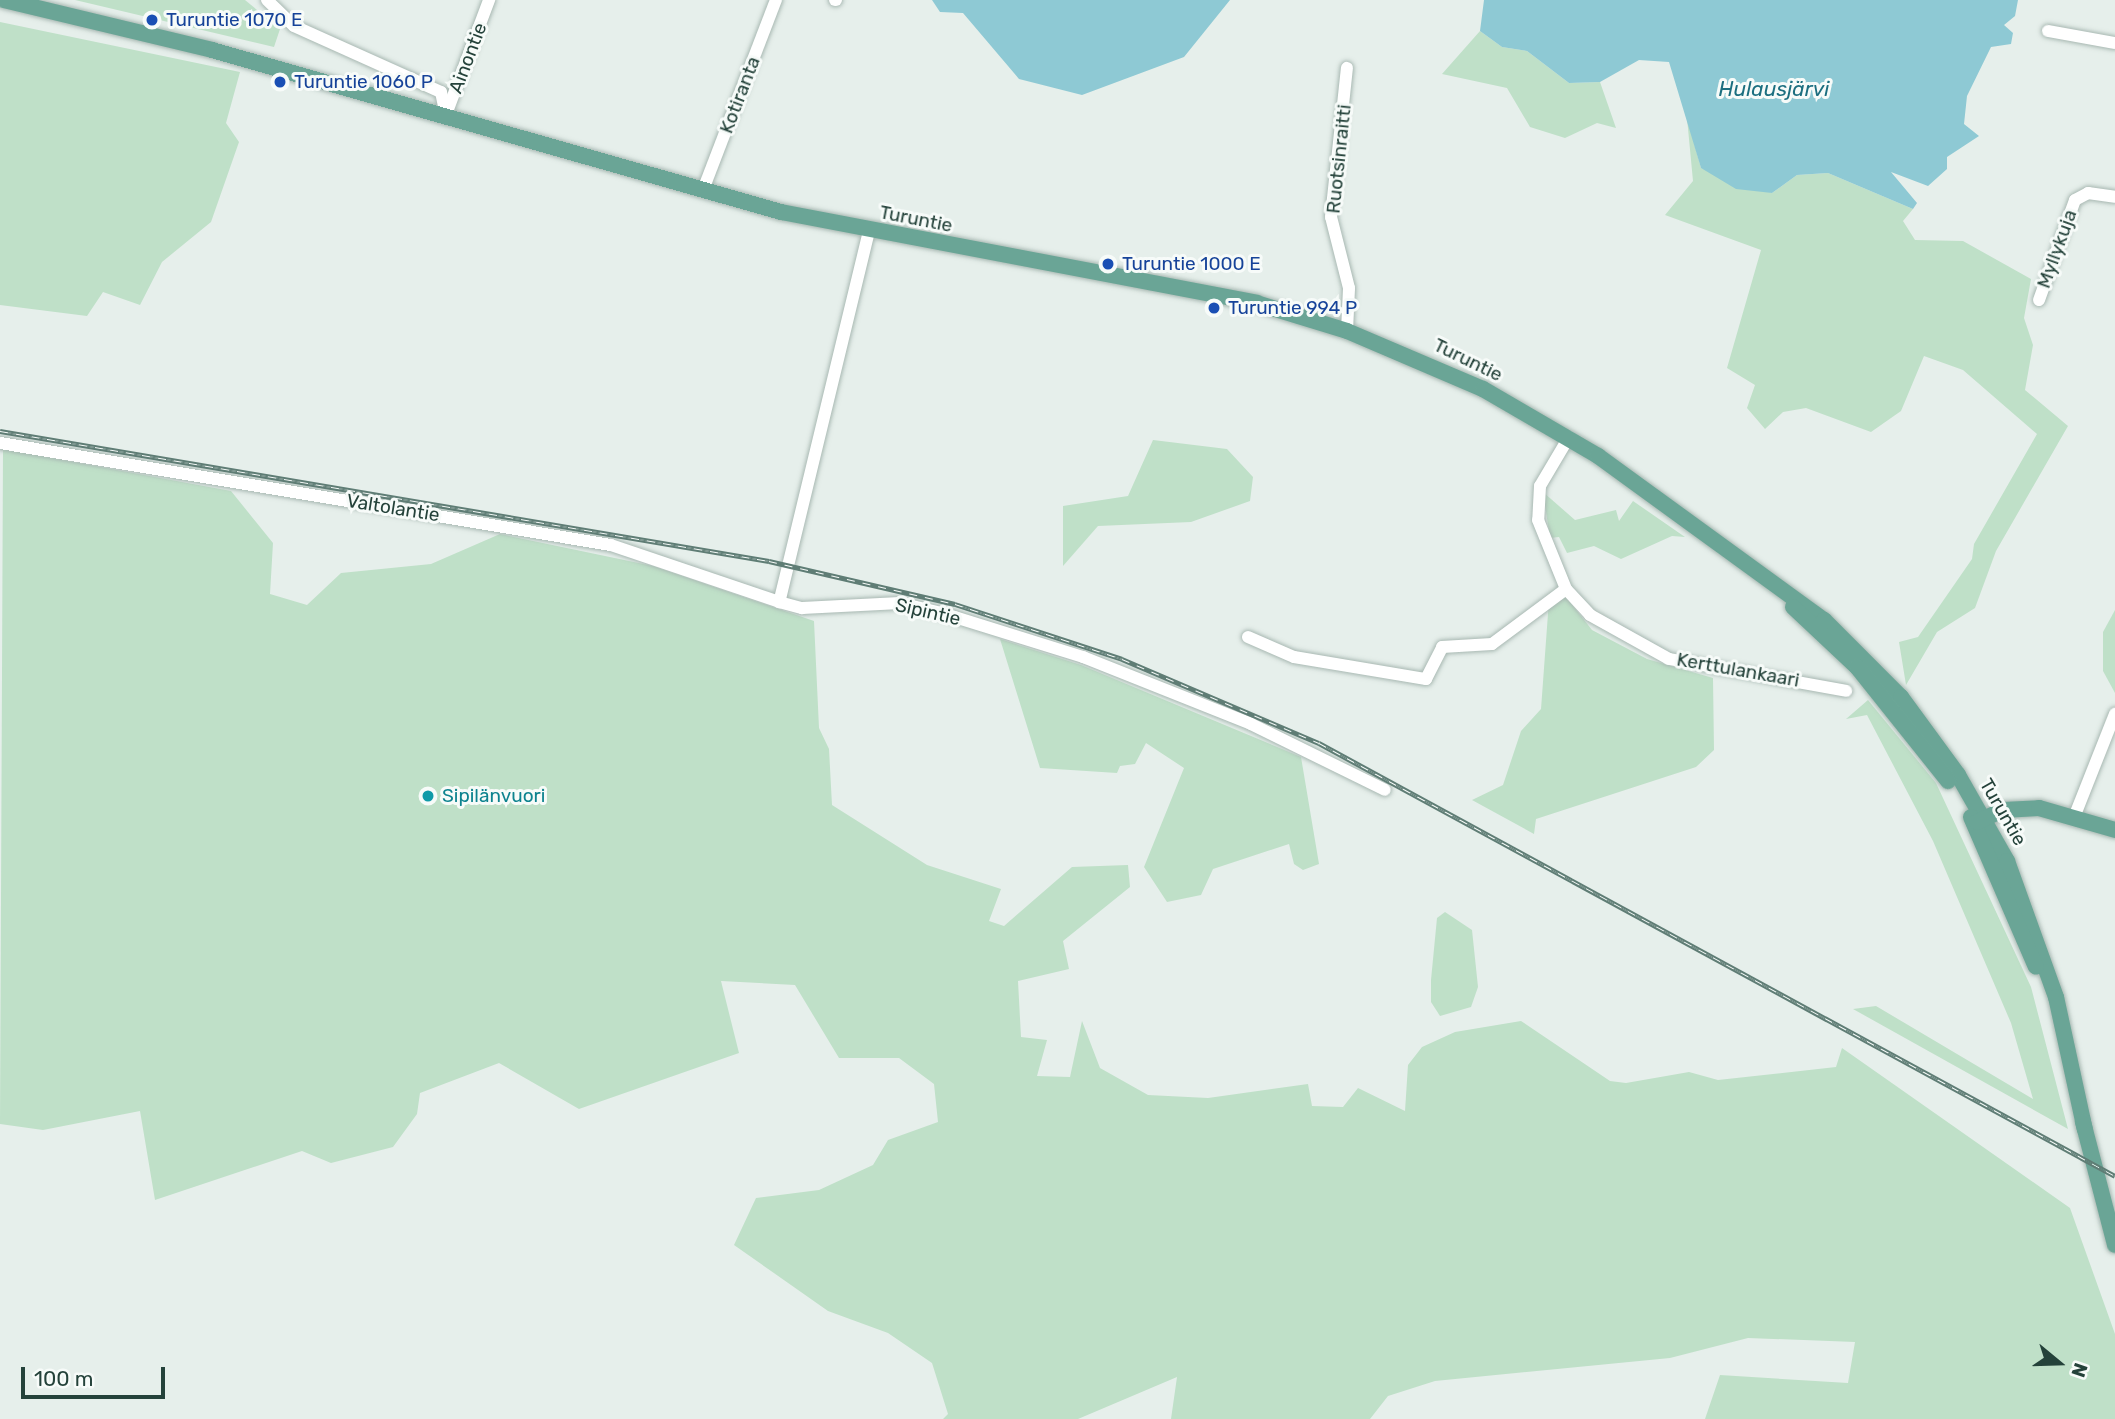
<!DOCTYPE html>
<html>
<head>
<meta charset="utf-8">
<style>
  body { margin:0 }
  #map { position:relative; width:2115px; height:1419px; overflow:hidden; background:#e6efeb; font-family:Rubik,sans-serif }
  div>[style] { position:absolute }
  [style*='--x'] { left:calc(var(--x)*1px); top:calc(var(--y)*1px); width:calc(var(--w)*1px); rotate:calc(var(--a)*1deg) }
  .green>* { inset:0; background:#bfe0c8 }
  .water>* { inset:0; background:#8ec9d4 }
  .roads { filter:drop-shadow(0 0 2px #a8b8b2) drop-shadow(0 0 2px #a8b8b2) }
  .minor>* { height:12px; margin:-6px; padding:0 6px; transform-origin:6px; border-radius:6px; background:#fff }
  .major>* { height:16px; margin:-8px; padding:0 8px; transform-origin:8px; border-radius:8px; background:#6aa596 }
  .rail>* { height:5px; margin-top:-2.5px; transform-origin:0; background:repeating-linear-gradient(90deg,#f7fbf9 0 8px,#5f7d75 0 16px); box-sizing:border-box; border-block:2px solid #5f7d75 }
  .dots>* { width:19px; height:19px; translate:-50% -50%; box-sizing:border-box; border:4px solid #f7fbf9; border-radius:50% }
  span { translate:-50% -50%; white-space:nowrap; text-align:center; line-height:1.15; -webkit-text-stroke:6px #f7fbf9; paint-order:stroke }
  .transit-label { font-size:19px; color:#164399 }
  .left { translate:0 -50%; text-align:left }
  .street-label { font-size:19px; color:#24423a }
  .culture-label { font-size:19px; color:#0d838f }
  .water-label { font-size:21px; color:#1c6f80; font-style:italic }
  .north { position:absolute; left:2024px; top:1328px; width:70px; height:70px; -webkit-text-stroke:5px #f7fbf9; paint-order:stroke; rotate:109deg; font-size:19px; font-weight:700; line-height:28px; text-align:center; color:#24423a }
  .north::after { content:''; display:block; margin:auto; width:24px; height:32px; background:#24423a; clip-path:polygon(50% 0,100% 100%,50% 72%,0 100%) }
  .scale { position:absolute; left:21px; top:1367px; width:144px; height:32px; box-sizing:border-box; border:4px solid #24423a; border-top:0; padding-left:9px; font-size:21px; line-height:24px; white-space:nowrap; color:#24423a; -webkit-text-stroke:5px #f7fbf9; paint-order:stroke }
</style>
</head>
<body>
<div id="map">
  <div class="green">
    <i style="clip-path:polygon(75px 0,245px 0,280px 29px,274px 47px)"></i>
    <i style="clip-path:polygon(0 22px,240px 72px,226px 123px,239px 142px,211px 222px,162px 262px,140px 305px,103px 292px,87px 316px,0 305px)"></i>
    <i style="clip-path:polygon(1480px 31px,1502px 47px,1527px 51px,1569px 83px,1600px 82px,1616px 128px,1597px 123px,1565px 138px,1530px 127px,1507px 88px,1442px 74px)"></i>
    <i style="clip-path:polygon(1687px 118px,1701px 168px,1772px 193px,1797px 175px,1828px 173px,1913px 209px,1903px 221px,1915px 240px,1963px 241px,2031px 279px,2024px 318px,2033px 345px,2025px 390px,2068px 426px,1996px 551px,1975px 608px,1937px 632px,1906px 685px,1899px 642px,1918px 637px,1972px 559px,1974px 544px,2037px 434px,1963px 370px,1924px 356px,1901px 411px,1871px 432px,1806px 408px,1783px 412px,1765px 429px,1747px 408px,1755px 385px,1727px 368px,1761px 250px,1665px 215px,1693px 181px)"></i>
    <i style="clip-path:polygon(1153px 440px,1227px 449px,1253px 477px,1250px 501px,1191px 522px,1098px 526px,1063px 566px,1063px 506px,1128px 496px)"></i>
    <i style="clip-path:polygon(3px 449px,231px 491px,273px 543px,270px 594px,307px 605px,341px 573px,431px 564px,500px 534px,653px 566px,814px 621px,819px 728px,829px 749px,832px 805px,927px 865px,1001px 889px,989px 921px,1004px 926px,1072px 867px,1128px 865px,1130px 887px,1063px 941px,1069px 969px,1018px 981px,1021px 1037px,1047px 1040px,1037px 1076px,1070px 1077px,1082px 1021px,1100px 1068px,1148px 1095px,1208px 1098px,1308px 1084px,1312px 1106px,1343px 1107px,1358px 1088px,1405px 1111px,1408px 1065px,1422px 1047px,1455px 1032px,1521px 1021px,1610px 1081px,1626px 1083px,1689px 1072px,1718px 1080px,1836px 1067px,1842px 1048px,2070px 1208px,2115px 1334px,2115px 1419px,1705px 1419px,1720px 1375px,1848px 1383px,1855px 1342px,1748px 1338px,1670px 1358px,1435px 1381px,1388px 1396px,1370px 1419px,1171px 1419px,1177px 1377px,1078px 1419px,943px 1419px,948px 1414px,932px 1363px,888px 1333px,828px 1311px,734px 1245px,756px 1198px,819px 1190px,873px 1165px,888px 1140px,938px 1122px,934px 1084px,899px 1058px,839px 1058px,795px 985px,721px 981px,739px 1053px,579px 1109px,499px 1063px,420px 1093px,417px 1114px,393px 1147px,331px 1163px,302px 1151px,155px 1200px,140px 1111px,43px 1130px,0 1124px)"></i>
    <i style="clip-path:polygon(1543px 492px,1575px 520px,1616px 510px,1619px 521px,1633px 501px,1685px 537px,1672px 536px,1621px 559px,1594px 546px,1567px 553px,1559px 537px,1550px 538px)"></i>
    <i style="clip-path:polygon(1559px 588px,1592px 630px,1647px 659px,1713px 678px,1714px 750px,1696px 767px,1536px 819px,1534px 834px,1472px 800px,1503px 785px,1521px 731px,1541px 709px,1549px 600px)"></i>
    <i style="clip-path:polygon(2115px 610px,2115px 693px,2103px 671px,2103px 632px)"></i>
    <i style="clip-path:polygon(1000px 639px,1081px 665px,1301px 757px,1319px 864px,1303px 870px,1294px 864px,1289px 844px,1213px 869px,1201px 895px,1167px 902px,1144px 867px,1184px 768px,1146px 743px,1135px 764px,1120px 766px,1117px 773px,1040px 768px)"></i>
    <i style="clip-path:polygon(1868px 700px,1936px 783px,2031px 987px,2068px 1129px,1853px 1009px,1876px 1006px,2033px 1099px,2011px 1023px,1933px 841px,1867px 715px,1846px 719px)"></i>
    <i style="clip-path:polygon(1445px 912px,1472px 930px,1478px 987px,1471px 1007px,1440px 1016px,1431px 1002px,1431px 980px,1437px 918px)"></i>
  </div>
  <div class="water">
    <i style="clip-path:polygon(932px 0,1230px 0,1184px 57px,1082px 95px,1019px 79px,963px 13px,940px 12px)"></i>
    <i style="clip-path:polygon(1484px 0,2018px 0,2015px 16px,2004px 25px,2013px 33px,2011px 44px,1991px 47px,1967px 96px,1964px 124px,1979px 136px,1947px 157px,1947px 169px,1928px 186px,1891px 172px,1917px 203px,1913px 209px,1828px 173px,1797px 175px,1772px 193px,1736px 189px,1701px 168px,1669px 62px,1639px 60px,1600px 82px,1569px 83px,1527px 51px,1502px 47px,1480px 31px)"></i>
  </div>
  <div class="roads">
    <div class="minor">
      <i style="--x:267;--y:0;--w:37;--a:44"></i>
      <i style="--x:294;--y:26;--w:161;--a:24.2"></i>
      <i style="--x:441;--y:92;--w:24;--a:78"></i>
      <i style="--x:835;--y:0;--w:1;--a:0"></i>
      <i style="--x:2048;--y:31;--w:68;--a:10.2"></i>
      <i style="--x:447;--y:112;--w:120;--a:-69.4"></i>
      <i style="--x:703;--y:190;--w:204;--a:-69"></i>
      <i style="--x:869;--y:231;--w:382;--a:103.6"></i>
      <i style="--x:779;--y:602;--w:24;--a:15"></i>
      <i style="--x:802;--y:608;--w:98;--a:-2.9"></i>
      <i style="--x:900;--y:603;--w:46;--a:13.7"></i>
      <i style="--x:945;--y:614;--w:145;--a:17.3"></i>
      <i style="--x:1083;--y:657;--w:181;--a:21.7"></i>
      <i style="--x:1251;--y:724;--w:149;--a:26.2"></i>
      <i style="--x:2039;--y:300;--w:106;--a:-70.2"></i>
      <i style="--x:2075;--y:200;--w:15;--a:-28"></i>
      <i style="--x:2088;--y:193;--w:27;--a:8"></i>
      <i style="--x:1347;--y:331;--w:43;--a:-87.3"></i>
      <i style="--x:1349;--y:288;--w:73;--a:-104.2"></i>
      <i style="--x:1331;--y:217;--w:150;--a:-83.9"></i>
      <i style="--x:1569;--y:437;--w:57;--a:120.6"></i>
      <i style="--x:1540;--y:486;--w:34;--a:93"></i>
      <i style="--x:1538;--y:520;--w:74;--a:67.9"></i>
      <i style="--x:1566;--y:589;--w:35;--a:47"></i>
      <i style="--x:1590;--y:615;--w:90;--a:29.1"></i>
      <i style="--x:1669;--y:659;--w:180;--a:10.2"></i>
      <i style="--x:0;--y:443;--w:619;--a:9.48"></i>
      <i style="--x:611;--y:545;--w:177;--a:18.7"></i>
      <i style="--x:1248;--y:637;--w:50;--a:23.5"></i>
      <i style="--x:1294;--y:657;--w:134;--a:9.5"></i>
      <i style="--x:1426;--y:679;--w:36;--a:-63"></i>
      <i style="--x:1442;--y:647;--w:50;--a:-3.4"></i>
      <i style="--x:1492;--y:644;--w:92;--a:-36.6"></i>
      <i style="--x:2075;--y:815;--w:109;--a:-68.4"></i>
    </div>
    <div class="major">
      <i style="--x:4;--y:0;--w:214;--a:13.5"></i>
      <i style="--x:212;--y:50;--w:592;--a:15.89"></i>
      <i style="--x:781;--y:212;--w:484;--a:10.8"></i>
      <i style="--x:1256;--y:303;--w:95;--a:17.1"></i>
      <i style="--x:1347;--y:331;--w:148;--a:23.1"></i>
      <i style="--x:1483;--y:389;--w:133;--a:30.2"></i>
      <i style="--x:1598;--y:456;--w:279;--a:36"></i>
      <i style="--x:1824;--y:620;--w:109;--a:45"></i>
      <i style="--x:1901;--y:697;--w:97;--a:53.8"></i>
      <i style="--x:1958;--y:775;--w:99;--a:60.3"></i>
      <i style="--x:2007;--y:861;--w:145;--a:70.2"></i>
      <i style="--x:2056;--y:997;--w:136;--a:77.7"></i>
      <i style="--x:1793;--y:607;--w:88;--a:43.2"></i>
      <i style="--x:1857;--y:667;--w:146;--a:51.4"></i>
      <i style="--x:1971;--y:817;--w:163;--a:66.6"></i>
      <i style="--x:1977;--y:822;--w:29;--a:-25"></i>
      <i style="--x:2003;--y:810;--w:36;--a:-3"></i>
      <i style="--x:2039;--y:808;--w:79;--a:16.1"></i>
      <i style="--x:2083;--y:1122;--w:127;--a:75.4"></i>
    </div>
  </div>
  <div class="rail">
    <i style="--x:0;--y:431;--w:780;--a:9.6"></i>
    <i style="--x:769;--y:561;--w:191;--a:13"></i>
    <i style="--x:955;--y:604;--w:176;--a:18.2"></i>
    <i style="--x:1122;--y:659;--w:214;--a:23.1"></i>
    <i style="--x:1319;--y:743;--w:906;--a:28.54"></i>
  </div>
  <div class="dots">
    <i style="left:152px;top:20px;background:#1a4fb4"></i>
    <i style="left:280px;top:82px;background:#1a4fb4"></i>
    <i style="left:1108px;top:264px;background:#1a4fb4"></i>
    <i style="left:1214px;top:308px;background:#1a4fb4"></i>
    <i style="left:428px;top:796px;background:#0f9aa8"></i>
  </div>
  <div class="transit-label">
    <span class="left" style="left:166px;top:20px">Turuntie 1070 E</span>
    <span class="left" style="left:294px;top:82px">Turuntie 1060 P</span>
    <span class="left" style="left:1122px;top:264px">Turuntie 1000 E</span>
    <span class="left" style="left:1228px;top:308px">Turuntie 994 P</span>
  </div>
  <div class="street-label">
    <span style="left:468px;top:58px;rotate:-69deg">Ainontie</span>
    <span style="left:740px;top:95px;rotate:-69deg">Kotiranta</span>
    <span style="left:1339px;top:159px;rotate:-84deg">Ruotsinraitti</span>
    <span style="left:916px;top:219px;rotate:11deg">Turuntie</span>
    <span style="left:2057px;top:249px;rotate:-70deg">Myllykuja</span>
    <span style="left:1468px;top:360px;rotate:26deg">Turuntie</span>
    <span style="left:393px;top:508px;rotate:9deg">Valtolantie</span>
    <span style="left:928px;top:612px;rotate:13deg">Sipintie</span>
    <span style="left:1738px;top:670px;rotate:10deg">Kerttulankaari</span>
    <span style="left:2003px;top:812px;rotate:60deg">Turuntie</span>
  </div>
  <div class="culture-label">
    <span class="left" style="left:442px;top:796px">Sipilänvuori</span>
  </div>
  <div class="water-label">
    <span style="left:1774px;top:89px">Hulausjärvi</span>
  </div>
  <div class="north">N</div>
  <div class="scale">100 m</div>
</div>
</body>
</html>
